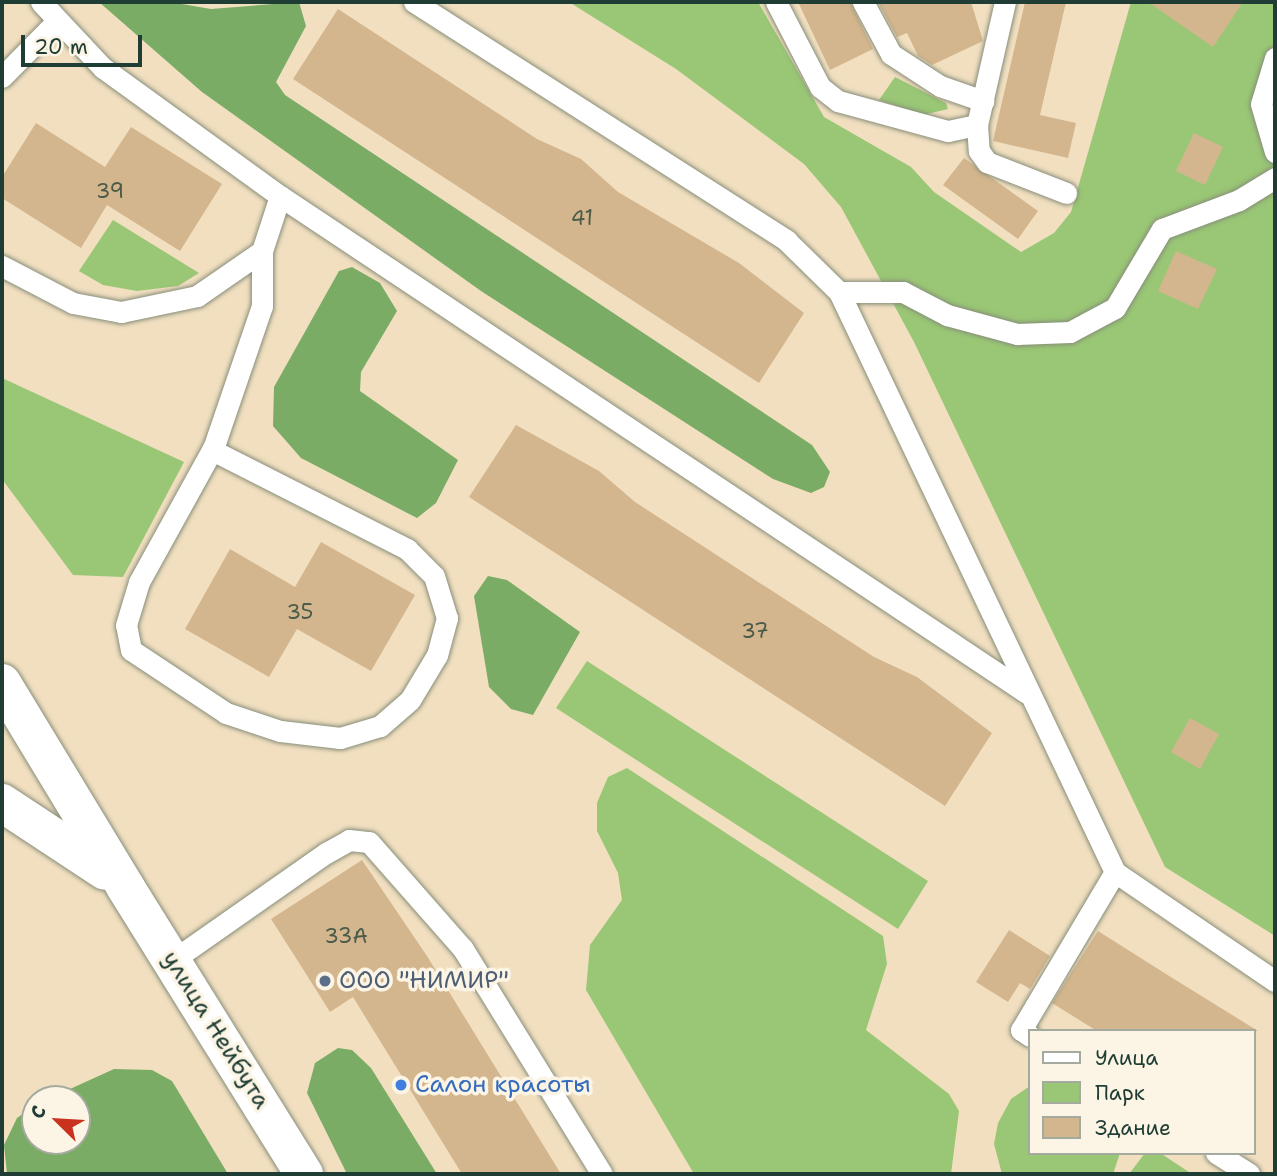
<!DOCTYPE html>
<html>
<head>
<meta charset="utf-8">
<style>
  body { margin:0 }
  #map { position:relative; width:1277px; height:1176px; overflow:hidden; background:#f1dfc0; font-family:"Shantell Sans",sans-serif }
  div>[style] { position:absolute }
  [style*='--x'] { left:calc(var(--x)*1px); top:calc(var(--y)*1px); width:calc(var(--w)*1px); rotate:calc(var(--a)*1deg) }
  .green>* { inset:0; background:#99c775 }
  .forest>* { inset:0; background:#7aac66 }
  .building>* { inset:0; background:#d4b68e }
  .roads { filter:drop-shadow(0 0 2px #888e7a) drop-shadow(0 0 2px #888e7a) }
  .lane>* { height:21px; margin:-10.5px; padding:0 10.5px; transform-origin:10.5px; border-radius:10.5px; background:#fff }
  .secondary>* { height:38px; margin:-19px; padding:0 19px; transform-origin:19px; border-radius:19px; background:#fff }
  .primary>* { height:38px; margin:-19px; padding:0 19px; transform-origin:19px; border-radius:19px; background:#fff }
  .dots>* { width:19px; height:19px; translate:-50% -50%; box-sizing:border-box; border:4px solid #fcf5e5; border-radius:50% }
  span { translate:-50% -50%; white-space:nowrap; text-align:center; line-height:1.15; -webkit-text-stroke:7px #fcf5e5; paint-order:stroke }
  .number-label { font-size:21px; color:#4c5b4a }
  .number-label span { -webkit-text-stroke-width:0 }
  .service-label { font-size:24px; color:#4e5e75 }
  .left { translate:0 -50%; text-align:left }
  .street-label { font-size:24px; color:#1f3d34 }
  .shop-label { font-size:24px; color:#366cbe }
  .frame { position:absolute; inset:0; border:4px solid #1f3d34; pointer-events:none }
  .legend { position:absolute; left:1028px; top:1029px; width:228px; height:126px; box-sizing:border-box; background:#fcf5e5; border:2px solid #a4ab9e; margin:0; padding:9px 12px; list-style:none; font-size:21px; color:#1f3d34 }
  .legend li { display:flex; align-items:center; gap:14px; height:35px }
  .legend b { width:35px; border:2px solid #a4ab9e }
  .north { position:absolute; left:21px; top:1085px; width:70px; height:70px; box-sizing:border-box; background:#fcf5e5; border:2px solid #a4ab9e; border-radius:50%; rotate:294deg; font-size:19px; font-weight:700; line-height:28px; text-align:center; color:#1f3d34 }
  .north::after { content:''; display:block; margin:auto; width:24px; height:32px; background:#c8321e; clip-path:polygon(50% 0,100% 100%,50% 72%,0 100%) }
  .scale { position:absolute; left:21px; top:35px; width:121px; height:32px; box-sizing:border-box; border:4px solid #1f3d34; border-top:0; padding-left:9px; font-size:21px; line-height:24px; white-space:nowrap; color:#1f3d34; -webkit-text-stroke:5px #fcf5e5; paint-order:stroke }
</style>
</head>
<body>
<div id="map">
  <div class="green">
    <i style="clip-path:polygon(569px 2px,758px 2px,824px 117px,911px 167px,934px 192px,1021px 252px,1054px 233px,1071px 212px,1131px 2px,1275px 2px,1275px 936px,1165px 867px,914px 342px,841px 207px,804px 164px,676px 69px)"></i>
    <i style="clip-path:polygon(895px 77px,946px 103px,948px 109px,923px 115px,879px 100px)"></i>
    <i style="clip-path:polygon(113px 220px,199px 273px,178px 286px,137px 291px,103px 285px,79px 271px)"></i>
    <i style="clip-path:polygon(2px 378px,184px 462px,123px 577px,73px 575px,2px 479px)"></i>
    <i style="clip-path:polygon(587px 661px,928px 881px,898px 929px,556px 708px)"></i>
    <i style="clip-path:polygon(627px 768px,883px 936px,887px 964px,866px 1030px,949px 1094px,959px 1111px,951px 1174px,694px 1174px,586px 990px,590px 945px,622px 900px,618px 873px,597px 831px,597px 803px,608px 777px)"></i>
    <i style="clip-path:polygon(1030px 1086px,1030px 1153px,1120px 1153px,1113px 1174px,1002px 1174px,994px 1144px,998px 1123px,1011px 1099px)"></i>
    <i style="clip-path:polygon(1145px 1153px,1160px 1153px,1192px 1174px,1129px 1174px)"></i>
  </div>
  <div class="forest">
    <i style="clip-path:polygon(99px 2px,170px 2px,211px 9px,299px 2px,306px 26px,276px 82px,285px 95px,812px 445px,830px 472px,824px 487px,811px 493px,773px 479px,481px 291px,202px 92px)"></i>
    <i style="clip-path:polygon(352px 267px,380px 283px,397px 311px,361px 372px,360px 391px,458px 460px,436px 503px,417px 518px,301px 458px,273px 426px,274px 387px,339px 271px)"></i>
    <i style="clip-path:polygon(488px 576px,507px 580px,580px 632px,533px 715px,511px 709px,489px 687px,474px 596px)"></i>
    <i style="clip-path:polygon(338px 1048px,352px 1050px,371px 1068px,437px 1174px,347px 1174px,307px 1093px,315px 1063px)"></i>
    <i style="clip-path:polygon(114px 1069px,152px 1070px,172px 1081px,228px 1174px,7px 1174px,4px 1145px,17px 1118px,35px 1105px,35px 1141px,77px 1141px,77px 1099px,48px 1099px)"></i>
  </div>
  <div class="building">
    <i style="clip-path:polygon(798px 2px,850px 2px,873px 49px,830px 70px)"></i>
    <i style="clip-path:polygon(878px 2px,971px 2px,983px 41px,932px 65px,918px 56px,907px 33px,897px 37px)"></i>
    <i style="clip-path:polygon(1025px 2px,1066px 2px,1040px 115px,1076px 123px,1068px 158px,993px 141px)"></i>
    <i style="clip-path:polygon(1148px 2px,1243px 2px,1213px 47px)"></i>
    <i style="clip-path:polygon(338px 9px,537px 139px,581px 159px,618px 192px,739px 263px,804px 313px,759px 383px,293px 79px)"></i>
    <i style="clip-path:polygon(36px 123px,105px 167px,131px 127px,222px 184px,180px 251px,107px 205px,81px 248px,2px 198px,2px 177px)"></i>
    <i style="clip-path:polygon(1194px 133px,1223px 147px,1205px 185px,1176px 171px)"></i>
    <i style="clip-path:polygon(964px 158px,1038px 211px,1018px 239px,943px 185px)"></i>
    <i style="clip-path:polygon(1176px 251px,1217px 269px,1198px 309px,1158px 291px)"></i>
    <i style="clip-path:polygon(516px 425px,599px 471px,635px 502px,874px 657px,917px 677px,992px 733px,945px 806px,469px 497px)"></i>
    <i style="clip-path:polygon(321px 542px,415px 595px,371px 671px,297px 629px,269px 677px,185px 629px,230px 549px,295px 587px)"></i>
    <i style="clip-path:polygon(1190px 718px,1219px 734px,1200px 769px,1171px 752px)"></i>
    <i style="clip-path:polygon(362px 860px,427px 956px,561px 1174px,462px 1174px,353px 997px,330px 1012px,301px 966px,271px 919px)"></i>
    <i style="clip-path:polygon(1009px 930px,1050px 956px,1030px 989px,1020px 983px,1008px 1002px,976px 982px)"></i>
    <i style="clip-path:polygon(1098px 931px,1166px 974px,1258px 1031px,1097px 1031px,1052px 1003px)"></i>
  </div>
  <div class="roads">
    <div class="lane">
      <i style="--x:41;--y:2;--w:91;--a:46.8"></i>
      <i style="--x:103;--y:68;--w:218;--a:35.9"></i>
      <i style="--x:280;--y:196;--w:897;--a:33.64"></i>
      <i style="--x:414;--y:2;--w:443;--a:32.6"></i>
      <i style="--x:787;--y:241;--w:73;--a:44.4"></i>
      <i style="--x:839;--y:292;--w:642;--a:64.55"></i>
      <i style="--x:1115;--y:872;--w:194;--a:34.3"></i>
      <i style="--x:776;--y:2;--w:96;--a:62.6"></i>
      <i style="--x:820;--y:87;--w:23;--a:38"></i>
      <i style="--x:838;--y:101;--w:114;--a:15.3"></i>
      <i style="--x:948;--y:131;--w:30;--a:-12"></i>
      <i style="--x:977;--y:125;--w:126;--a:-77.2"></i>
      <i style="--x:863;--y:2;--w:59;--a:61.7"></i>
      <i style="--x:891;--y:54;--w:59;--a:33.1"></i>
      <i style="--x:940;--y:86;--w:46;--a:19.2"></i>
      <i style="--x:1275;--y:58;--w:48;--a:106.9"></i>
      <i style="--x:1261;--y:104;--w:50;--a:73.7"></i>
      <i style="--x:2;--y:77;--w:77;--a:-45.5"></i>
      <i style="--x:977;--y:125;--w:26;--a:86"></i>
      <i style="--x:979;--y:151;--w:14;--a:54"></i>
      <i style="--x:987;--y:162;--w:85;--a:21.4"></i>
      <i style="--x:2;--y:266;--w:80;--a:27.5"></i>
      <i style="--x:73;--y:303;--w:49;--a:10.6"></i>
      <i style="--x:121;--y:312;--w:78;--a:-11.9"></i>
      <i style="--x:197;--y:296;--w:79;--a:-34.7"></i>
      <i style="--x:839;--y:292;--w:64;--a:0"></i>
      <i style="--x:903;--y:292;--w:50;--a:27.6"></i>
      <i style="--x:947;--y:315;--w:73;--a:15.2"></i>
      <i style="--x:1017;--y:334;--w:53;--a:-2.2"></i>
      <i style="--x:1070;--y:332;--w:51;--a:-28.1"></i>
      <i style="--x:1115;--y:308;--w:92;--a:-59.3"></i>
      <i style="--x:1162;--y:229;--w:82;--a:-20.6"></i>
      <i style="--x:1239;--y:200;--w:42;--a:-31.4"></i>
      <i style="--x:212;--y:450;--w:219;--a:26.9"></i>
      <i style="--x:407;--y:549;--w:38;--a:45"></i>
      <i style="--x:434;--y:576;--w:44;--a:72.8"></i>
      <i style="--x:447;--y:618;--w:38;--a:105"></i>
      <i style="--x:437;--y:655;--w:52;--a:121"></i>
      <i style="--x:410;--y:700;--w:40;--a:139"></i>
      <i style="--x:380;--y:726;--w:42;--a:163.3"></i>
      <i style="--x:340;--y:738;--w:60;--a:-173.3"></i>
      <i style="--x:280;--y:731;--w:57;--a:-161.6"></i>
      <i style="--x:226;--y:713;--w:114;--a:-146.4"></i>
      <i style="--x:131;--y:650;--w:25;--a:-101"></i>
      <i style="--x:126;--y:625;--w:45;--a:-73.2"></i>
      <i style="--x:139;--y:582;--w:155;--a:-61.1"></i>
      <i style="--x:214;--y:446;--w:148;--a:-71.1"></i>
      <i style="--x:262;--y:306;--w:55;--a:-90"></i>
      <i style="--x:262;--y:251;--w:58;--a:-71.9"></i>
      <i style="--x:173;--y:960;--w:187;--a:-35"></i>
      <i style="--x:326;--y:853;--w:26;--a:-29"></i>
      <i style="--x:349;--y:840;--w:20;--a:6"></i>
      <i style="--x:369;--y:842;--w:142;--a:48.7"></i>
      <i style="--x:463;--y:949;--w:264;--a:58.3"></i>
      <i style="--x:1030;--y:1036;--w:11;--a:-146"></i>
      <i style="--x:1021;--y:1030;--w:184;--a:-59.3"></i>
      <i style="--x:1216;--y:1153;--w:39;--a:32"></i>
    </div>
    <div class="secondary">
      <i style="--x:126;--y:888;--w:337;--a:58.1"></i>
    </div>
    <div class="primary">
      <i style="--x:2;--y:683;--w:240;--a:58.8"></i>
      <i style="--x:2;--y:803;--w:123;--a:33.4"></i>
    </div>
  </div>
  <div class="dots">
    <i style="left:325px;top:981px;background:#5c6f8a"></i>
    <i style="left:401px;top:1085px;background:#3f7fe0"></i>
  </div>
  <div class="number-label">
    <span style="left:110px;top:191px">39</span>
    <span style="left:582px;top:218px">41</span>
    <span style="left:300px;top:612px">35</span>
    <span style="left:755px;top:631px">37</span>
    <span style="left:346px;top:936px">33А</span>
  </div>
  <div class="service-label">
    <span class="left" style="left:339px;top:981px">ООО "НИМИР"</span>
  </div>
  <div class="street-label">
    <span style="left:216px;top:1030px;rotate:58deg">улица Нейбута</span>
  </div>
  <div class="shop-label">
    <span class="left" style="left:415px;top:1085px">Салон красоты</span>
  </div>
  <div class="frame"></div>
  <ul class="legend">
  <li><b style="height:9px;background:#fff"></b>Улица</li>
  <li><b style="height:19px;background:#99c775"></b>Парк</li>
  <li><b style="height:19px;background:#d4b68e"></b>Здание</li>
  </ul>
  <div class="north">С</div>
  <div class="scale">20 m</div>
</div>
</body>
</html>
